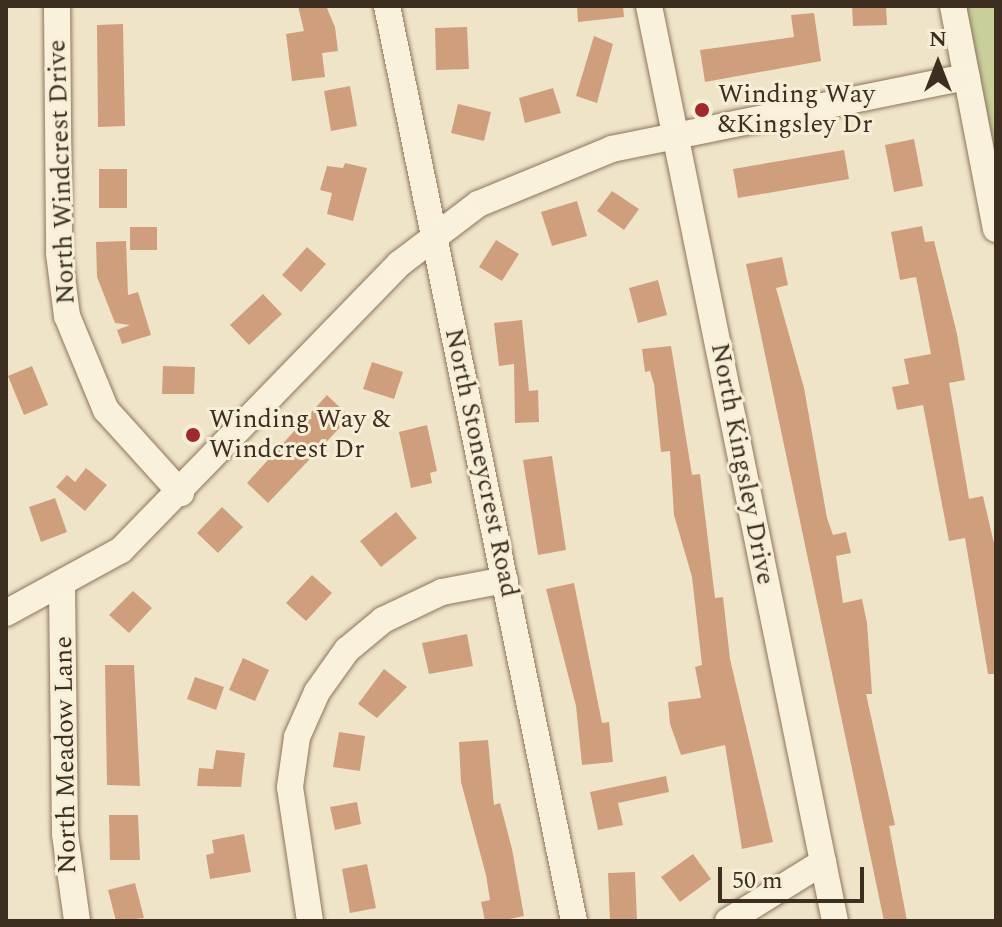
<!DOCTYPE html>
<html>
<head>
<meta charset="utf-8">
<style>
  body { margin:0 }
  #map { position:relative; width:1002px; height:927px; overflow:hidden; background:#f0e4c8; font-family:Spectral,serif }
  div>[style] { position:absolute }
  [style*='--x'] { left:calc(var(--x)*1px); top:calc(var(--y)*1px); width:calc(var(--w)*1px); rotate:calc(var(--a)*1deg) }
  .green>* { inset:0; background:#c9cf9b }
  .building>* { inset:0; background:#cf9f7d }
  .roads { filter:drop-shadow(0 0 2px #8d765c) drop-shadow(0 0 2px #8d765c) }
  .minor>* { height:26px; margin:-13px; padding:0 13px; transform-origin:13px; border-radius:13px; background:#faf1dc }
  .dots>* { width:22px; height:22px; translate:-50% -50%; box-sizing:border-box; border:4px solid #f7eed8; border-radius:50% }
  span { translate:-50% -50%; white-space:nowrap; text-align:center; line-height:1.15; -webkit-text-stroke:6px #f7eed8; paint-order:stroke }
  .poi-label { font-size:26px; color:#3d2e20 }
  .left { translate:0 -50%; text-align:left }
  .street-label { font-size:26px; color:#3d2e20 }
  .frame { position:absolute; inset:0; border:8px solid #3d2e20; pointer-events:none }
  .north { position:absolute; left:898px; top:24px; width:80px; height:80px; -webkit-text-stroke:6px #f7eed8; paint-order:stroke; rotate:0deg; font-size:22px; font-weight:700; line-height:32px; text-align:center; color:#3d2e20 }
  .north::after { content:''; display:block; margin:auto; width:28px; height:36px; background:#3d2e20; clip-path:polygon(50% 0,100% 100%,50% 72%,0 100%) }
  .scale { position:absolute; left:718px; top:867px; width:146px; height:36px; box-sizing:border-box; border:4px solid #3d2e20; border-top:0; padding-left:10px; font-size:24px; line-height:28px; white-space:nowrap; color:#3d2e20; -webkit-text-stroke:6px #f7eed8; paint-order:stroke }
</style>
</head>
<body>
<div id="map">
  <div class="green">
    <i style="clip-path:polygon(965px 6px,996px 6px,996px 161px)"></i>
  </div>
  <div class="building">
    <i style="clip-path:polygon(298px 6px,326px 6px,335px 27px,338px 51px,322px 53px,325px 77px,292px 81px,286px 34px,304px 31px)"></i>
    <i style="clip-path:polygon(577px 6px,623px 6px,624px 17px,578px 22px)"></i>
    <i style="clip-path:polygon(852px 6px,886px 6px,887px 25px,853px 26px)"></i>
    <i style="clip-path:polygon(814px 13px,821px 61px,705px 82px,700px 50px,794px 37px,791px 15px)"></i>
    <i style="clip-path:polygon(123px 24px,125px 126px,98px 127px,97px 25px)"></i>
    <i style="clip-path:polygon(467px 27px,469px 69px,436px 70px,435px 28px)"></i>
    <i style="clip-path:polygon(594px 36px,613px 44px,597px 103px,576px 96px)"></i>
    <i style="clip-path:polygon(350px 86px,357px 126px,331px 131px,324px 91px)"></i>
    <i style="clip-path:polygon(553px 88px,561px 113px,525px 123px,519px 98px)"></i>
    <i style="clip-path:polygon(458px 104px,491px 112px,484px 141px,451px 133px)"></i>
    <i style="clip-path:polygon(914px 139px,923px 186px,894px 192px,885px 145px)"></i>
    <i style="clip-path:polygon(844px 150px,849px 179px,738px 198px,733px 169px)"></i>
    <i style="clip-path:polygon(345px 163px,367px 168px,353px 221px,327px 214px,332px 193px,320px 190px,327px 166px,343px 168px)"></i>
    <i style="clip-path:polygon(99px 169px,127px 169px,127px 208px,99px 208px)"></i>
    <i style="clip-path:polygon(612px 191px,639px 209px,624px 230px,597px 211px)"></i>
    <i style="clip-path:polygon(577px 201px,587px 236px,552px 246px,541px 212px)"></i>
    <i style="clip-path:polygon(922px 226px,925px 242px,934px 241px,957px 334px,965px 380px,949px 383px,969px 499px,983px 496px,996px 552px,996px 674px,988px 674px,965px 538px,949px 541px,923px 405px,897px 410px,892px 387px,909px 384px,904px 359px,931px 354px,916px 277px,900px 280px,891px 232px)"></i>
    <i style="clip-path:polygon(130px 227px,157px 227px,157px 250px,130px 250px)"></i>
    <i style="clip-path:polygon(496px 240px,519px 254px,502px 281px,479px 267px)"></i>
    <i style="clip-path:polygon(126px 241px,128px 295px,138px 292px,151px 335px,122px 344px,117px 330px,130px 325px,115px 323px,97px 277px,96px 242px)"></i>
    <i style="clip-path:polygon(307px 247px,326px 264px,301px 292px,282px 275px)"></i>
    <i style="clip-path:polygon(782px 257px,788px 285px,776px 288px,804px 388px,827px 518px,833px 535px,846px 532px,851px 553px,836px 556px,843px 603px,862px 599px,867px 623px,872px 694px,866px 694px,895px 825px,889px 826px,907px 921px,884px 921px,746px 264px)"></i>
    <i style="clip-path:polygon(658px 280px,667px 315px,638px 323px,629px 288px)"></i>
    <i style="clip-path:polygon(263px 294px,282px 314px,249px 345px,230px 325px)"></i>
    <i style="clip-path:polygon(522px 320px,529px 391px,538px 390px,539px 422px,515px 423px,514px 364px,499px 366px,494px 323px)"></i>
    <i style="clip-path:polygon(671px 346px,692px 475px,700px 474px,715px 598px,723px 597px,730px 659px,773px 842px,742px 849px,725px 745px,681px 755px,670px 724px,668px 702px,701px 698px,695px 667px,702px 665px,692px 577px,674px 515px,670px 451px,661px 452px,654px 384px,650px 371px,645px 372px,642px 349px)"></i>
    <i style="clip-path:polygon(372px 362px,403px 372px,394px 399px,363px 389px)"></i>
    <i style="clip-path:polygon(32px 366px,48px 405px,24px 415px,8px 376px)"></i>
    <i style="clip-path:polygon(163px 366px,195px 367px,194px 394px,162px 394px)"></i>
    <i style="clip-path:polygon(327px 395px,350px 417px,268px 503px,247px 483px)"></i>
    <i style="clip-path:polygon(427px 425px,437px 471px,430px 473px,432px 483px,411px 488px,399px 432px)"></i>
    <i style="clip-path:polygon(552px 456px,566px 550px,538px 555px,523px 460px)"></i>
    <i style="clip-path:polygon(86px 468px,107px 485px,85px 511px,56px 487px,67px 475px,75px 482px)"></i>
    <i style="clip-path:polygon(55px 498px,67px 532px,41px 542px,29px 507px)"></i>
    <i style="clip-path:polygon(222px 507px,243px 527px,218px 553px,197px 533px)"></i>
    <i style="clip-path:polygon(396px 512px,417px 538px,381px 567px,360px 541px)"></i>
    <i style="clip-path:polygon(312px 575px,332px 593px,306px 621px,286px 603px)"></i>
    <i style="clip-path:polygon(574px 583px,602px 723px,609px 722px,613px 762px,582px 765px,576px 706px,546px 589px)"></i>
    <i style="clip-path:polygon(133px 591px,152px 608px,129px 633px,109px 615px)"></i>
    <i style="clip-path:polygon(467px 634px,473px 666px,429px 674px,422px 643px)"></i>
    <i style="clip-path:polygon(243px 658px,269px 670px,255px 701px,229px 690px)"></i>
    <i style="clip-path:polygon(105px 665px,134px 665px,140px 786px,107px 785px)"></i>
    <i style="clip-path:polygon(384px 669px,407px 687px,377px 718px,358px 704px)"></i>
    <i style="clip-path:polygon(195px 677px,224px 687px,216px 710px,187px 699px)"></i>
    <i style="clip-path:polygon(339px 732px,365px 736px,360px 771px,333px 767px)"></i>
    <i style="clip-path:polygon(488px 740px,494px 805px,500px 803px,512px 849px,524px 916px,500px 921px,485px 921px,481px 902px,490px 900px,486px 875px,461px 782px,459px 742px)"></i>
    <i style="clip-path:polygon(216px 750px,245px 753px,241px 787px,197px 786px,199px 768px,213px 769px)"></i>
    <i style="clip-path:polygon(666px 776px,669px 792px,618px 803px,623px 825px,598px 830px,590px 792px)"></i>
    <i style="clip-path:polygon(357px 802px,361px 824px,335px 830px,330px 807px)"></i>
    <i style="clip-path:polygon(109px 815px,138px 815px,140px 860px,110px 860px)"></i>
    <i style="clip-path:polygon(244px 834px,251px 872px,210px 879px,206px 855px,214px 853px,212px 840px)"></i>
    <i style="clip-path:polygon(693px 854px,711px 879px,680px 902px,661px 877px)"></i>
    <i style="clip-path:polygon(367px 864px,376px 908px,350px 913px,342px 869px)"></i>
    <i style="clip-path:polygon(635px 872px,637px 921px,610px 921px,608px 873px)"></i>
    <i style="clip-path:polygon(135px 883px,144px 918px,116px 921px,108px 890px)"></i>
  </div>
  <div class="roads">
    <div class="minor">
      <i style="--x:57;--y:6;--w:247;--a:89.5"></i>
      <i style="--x:59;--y:253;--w:64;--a:82.8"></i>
      <i style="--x:67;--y:316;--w:102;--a:67.5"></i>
      <i style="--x:106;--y:410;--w:112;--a:47.9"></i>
      <i style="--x:387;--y:6;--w:934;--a:78.45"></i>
      <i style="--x:649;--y:6;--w:934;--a:78.51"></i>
      <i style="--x:953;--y:6;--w:227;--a:79.1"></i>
      <i style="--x:62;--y:588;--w:246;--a:89.3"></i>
      <i style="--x:65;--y:834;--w:88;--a:82.1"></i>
      <i style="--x:6;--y:613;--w:131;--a:-28.7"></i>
      <i style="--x:121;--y:550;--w:399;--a:-45.8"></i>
      <i style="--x:399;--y:264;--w:99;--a:-37.2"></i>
      <i style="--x:478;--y:204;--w:145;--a:-22.3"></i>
      <i style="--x:612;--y:149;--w:362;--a:-11.5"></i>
      <i style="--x:310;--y:921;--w:135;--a:-98.5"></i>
      <i style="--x:290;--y:787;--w:50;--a:-82"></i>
      <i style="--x:297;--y:737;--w:49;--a:-66"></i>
      <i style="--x:317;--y:692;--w:52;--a:-54.5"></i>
      <i style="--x:347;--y:650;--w:47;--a:-39.8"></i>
      <i style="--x:383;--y:620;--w:65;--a:-25.4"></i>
      <i style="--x:442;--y:592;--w:64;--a:-10.8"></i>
      <i style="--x:728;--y:921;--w:112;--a:-31.8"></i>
    </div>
  </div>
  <div class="dots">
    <i style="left:702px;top:110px;background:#9e2a2b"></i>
    <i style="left:193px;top:435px;background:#9e2a2b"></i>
  </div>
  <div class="poi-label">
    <span class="left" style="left:718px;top:110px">Winding Way<br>&amp;Kingsley Dr</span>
    <span class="left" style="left:209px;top:435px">Winding Way &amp;<br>Windcrest Dr</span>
  </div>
  <div class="street-label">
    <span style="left:62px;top:172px;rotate:-92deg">North Windcrest Drive</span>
    <span style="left:481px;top:463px;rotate:78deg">North Stoneycrest Road</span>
    <span style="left:742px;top:464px;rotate:79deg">North Kingsley Drive</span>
    <span style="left:66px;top:755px;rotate:-91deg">North Meadow Lane</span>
  </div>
  <div class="frame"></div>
  <div class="north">N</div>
  <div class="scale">50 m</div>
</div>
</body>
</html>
